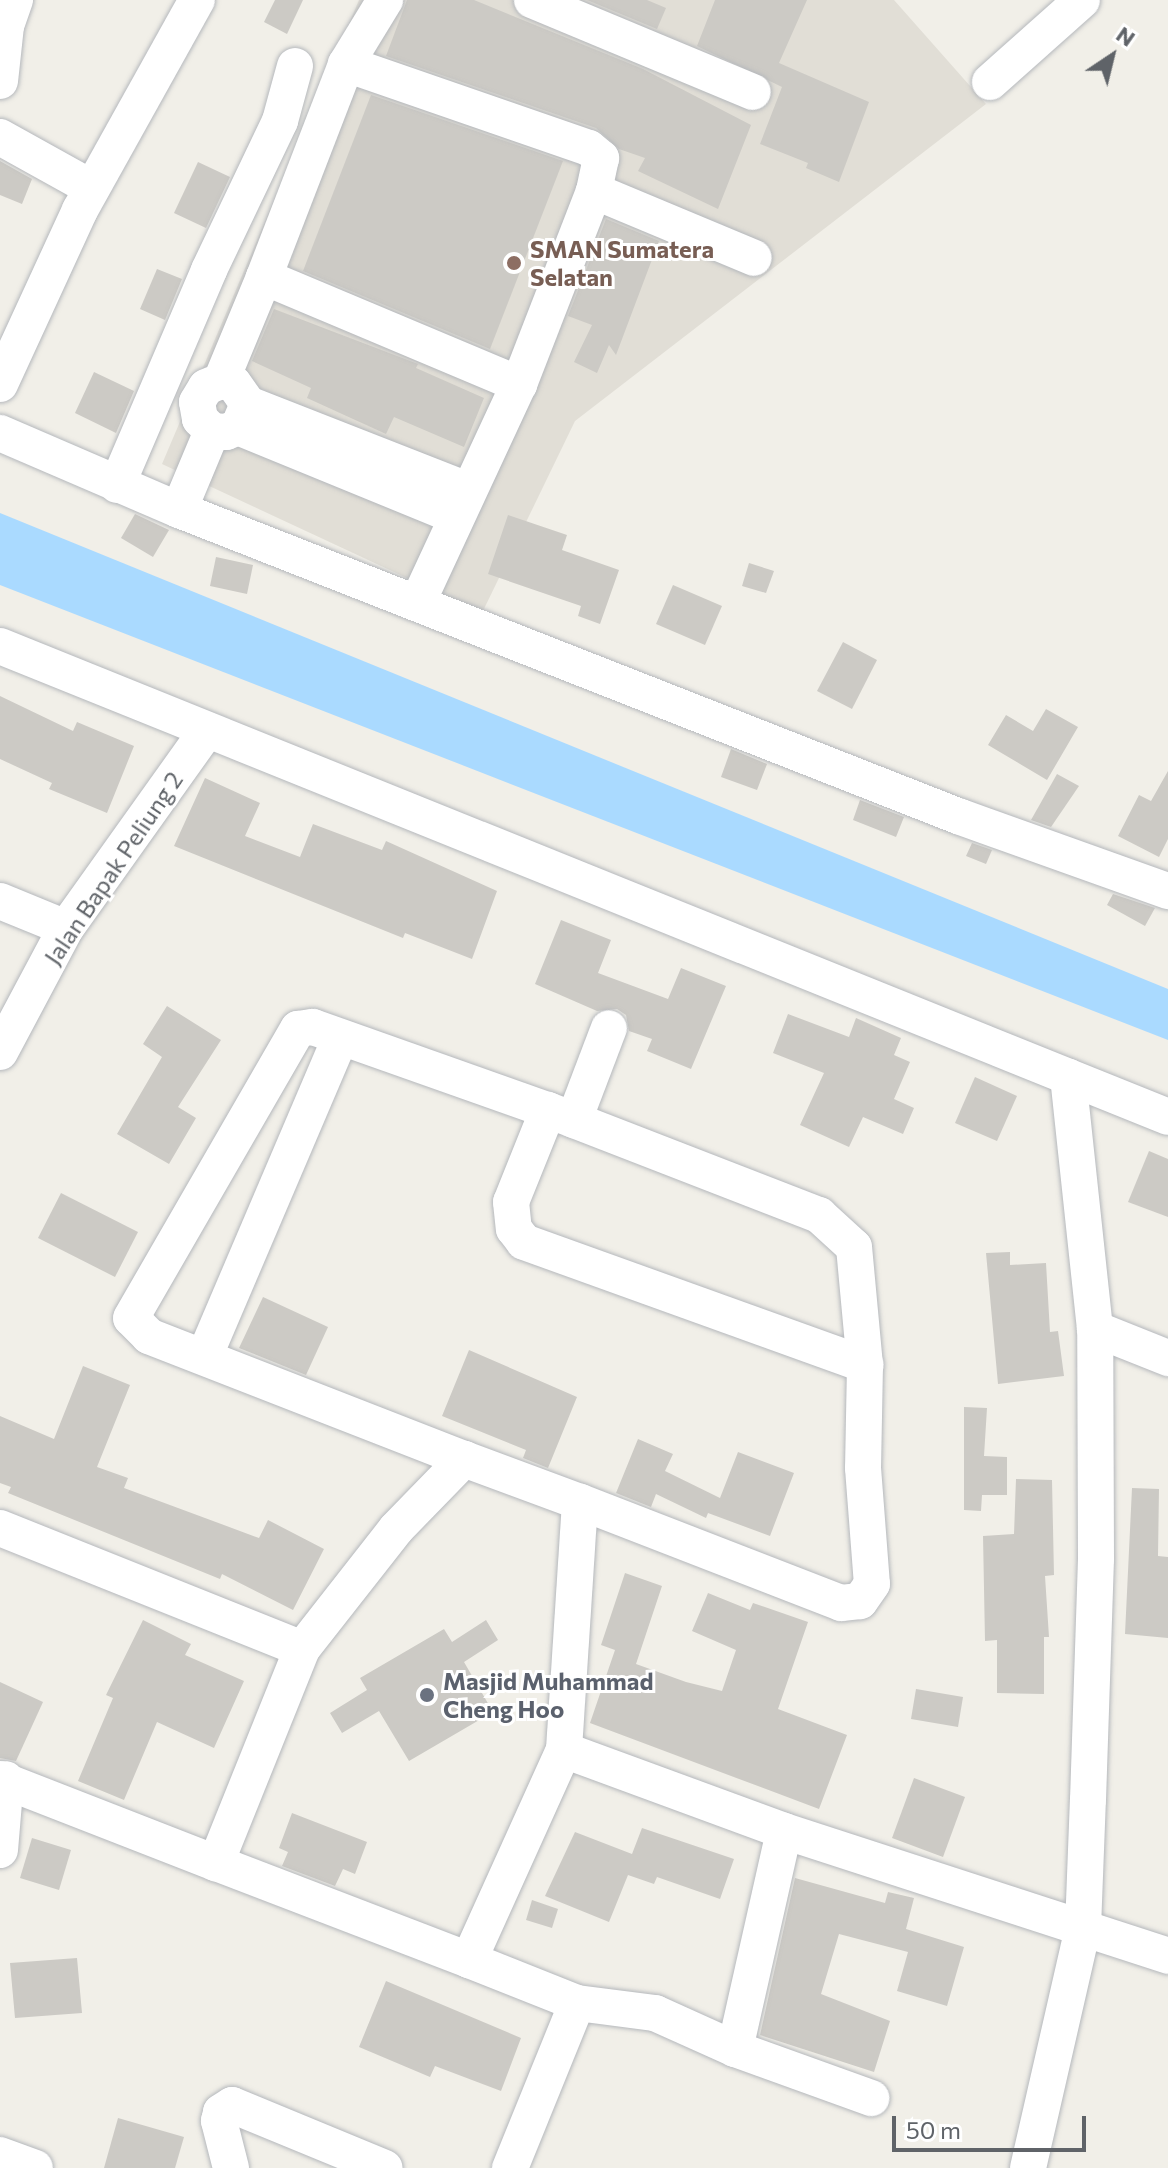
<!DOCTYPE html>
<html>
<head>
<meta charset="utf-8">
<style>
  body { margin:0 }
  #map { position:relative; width:1168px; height:2168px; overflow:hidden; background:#f1efe8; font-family:Commissioner,sans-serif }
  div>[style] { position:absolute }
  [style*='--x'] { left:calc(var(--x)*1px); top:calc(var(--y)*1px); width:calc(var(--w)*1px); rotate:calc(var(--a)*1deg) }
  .education>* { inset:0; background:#e1ded6 }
  .water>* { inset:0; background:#aadaff }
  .building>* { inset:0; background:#cccac5 }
  .roads { filter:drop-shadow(0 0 2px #b5b8bc) drop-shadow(0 0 2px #b5b8bc) }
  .minor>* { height:36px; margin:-18px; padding:0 18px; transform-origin:18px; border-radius:18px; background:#fff }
  .dots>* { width:22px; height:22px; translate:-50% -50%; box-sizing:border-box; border:4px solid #fff; border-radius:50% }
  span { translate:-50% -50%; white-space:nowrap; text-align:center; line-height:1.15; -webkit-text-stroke:6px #fff; paint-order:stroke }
  .education-label { font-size:24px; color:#785e54; font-weight:700 }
  .left { translate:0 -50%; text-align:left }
  .street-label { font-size:24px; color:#5f6368 }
  .worship-label { font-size:24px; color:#5b616d; font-weight:700 }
  .north { position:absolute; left:1072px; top:16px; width:80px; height:80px; -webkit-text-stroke:6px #fff; paint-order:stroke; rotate:35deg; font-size:22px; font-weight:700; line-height:32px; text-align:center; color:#5f6368 }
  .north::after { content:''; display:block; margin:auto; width:28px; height:36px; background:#5f6368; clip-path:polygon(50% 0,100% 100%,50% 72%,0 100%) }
  .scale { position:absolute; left:892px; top:2116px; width:194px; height:36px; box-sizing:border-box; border:4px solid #5f6368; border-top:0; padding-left:10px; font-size:24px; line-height:28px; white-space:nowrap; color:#5f6368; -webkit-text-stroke:6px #fff; paint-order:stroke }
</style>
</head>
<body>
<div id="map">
  <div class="education">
    <i style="clip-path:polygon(359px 0,894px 0,986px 104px,575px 421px,482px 613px,162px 464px)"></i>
  </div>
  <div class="water">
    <i style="clip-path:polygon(0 513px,1168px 989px,1168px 1040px,0 585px)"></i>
  </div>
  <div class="building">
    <i style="clip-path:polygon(275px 0,303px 0,287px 34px,264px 22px)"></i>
    <i style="clip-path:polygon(407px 0,474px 0,643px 69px,751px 125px,718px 209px,638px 171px,645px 158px,619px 149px,596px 128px,386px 56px)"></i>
    <i style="clip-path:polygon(587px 0,647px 0,666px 8px,657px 29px)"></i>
    <i style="clip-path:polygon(715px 0,807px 0,779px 63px,869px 102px,839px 182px,806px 168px,808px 163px,760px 144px,782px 87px,697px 46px)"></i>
    <i style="clip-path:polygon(371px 95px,563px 161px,490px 349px,303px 271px)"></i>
    <i style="clip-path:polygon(0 161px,32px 179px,22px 204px,0 195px)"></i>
    <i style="clip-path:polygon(198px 162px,230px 177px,206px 228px,174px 213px)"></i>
    <i style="clip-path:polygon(606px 219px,659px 241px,616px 355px,609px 345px,597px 373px,574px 362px,592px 325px,568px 316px)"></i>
    <i style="clip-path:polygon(157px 269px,182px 279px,165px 320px,140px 309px)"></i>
    <i style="clip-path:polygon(274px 309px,418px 364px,416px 368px,484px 398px,464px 447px,394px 417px,386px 434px,307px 398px,311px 388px,252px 361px)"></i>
    <i style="clip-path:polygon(94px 372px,134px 391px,116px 433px,75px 413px)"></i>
    <i style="clip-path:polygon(135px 514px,169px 530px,153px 557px,121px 538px)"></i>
    <i style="clip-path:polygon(508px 515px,567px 535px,562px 550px,619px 570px,600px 624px,578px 616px,581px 606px,488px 574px)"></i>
    <i style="clip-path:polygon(216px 557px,253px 565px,247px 594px,210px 586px)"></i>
    <i style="clip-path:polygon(749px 563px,774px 571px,766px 593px,742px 586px)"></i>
    <i style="clip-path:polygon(673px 585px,722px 606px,705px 645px,656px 624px)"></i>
    <i style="clip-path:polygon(843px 642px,877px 660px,852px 709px,817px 691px)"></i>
    <i style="clip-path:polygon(0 696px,73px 731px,77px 722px,134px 746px,107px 813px,49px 789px,52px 783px,0 759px)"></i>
    <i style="clip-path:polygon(1046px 709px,1078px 727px,1047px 780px,988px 745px,1006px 715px,1033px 731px)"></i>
    <i style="clip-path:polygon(731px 749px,767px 764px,757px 790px,721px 777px)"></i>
    <i style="clip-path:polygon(1168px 771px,1168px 839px,1159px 857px,1118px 836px,1139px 795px,1151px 801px)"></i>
    <i style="clip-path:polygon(1057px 774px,1079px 786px,1051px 827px,1031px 820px)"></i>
    <i style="clip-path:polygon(205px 778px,260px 803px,245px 836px,300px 857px,313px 824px,382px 850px,386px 841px,497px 891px,472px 959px,405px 933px,403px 938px,174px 846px)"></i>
    <i style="clip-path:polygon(860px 800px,904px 817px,896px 837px,853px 820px)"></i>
    <i style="clip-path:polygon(972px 843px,992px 850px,986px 864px,966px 856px)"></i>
    <i style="clip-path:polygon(1113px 894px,1155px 908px,1145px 926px,1107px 905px)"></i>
    <i style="clip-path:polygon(561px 920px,611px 940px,598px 973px,668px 999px,681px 968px,726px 986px,691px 1069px,647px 1051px,652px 1039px,629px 1031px,626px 1015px,617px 1009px,597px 1011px,535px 984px)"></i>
    <i style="clip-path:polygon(167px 1006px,221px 1040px,178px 1107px,196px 1118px,169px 1164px,117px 1134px,162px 1057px,143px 1044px)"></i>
    <i style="clip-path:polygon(788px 1014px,849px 1037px,856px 1018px,901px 1038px,894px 1055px,910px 1062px,894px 1099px,914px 1108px,903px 1134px,863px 1117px,849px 1147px,800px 1125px,824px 1073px,773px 1053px)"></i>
    <i style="clip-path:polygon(975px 1077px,1017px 1096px,997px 1141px,955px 1123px)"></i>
    <i style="clip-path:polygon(1149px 1151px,1168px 1159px,1168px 1217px,1128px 1202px)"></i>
    <i style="clip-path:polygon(61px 1193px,138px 1232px,115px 1277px,38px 1238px)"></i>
    <i style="clip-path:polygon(1010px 1252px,1010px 1265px,1046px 1263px,1050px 1332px,1058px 1331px,1064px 1376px,998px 1384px,986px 1253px)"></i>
    <i style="clip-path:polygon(263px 1297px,328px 1327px,306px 1375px,239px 1348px)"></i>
    <i style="clip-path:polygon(469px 1350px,577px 1397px,548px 1468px,523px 1458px,526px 1450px,442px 1416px)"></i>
    <i style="clip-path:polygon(83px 1366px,130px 1385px,97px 1467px,128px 1478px,124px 1488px,259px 1538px,268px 1520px,324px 1549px,293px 1610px,222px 1574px,220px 1579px,8px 1493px,11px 1487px,0 1483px,0 1416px,54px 1439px)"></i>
    <i style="clip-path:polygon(964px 1407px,987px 1408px,984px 1456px,1007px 1457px,1007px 1495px,982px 1495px,981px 1511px,964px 1510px)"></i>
    <i style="clip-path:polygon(638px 1439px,673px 1454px,665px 1471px,720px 1498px,738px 1452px,794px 1473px,770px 1536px,708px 1513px,706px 1518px,656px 1494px,651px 1507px,616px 1493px)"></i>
    <i style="clip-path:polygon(1016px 1479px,1052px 1480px,1054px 1575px,1045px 1576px,1049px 1637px,1044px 1637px,1044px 1694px,997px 1693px,997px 1640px,985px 1641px,983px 1536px,1014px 1534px)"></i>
    <i style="clip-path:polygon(1132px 1488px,1159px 1489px,1158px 1556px,1168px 1557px,1168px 1638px,1125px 1634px)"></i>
    <i style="clip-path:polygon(625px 1573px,662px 1586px,636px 1664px,686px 1682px,722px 1691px,736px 1650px,692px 1631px,708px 1593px,750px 1610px,753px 1603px,808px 1622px,778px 1709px,847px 1735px,819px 1809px,590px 1723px,615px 1650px,601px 1645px)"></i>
    <i style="clip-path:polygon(143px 1620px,191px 1644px,185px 1655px,244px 1681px,214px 1748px,157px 1722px,124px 1800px,78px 1781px,113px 1698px,106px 1695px)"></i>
    <i style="clip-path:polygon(486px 1620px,498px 1640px,464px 1662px,493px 1712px,409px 1761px,379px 1711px,342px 1733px,330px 1713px,367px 1690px,360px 1678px,444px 1629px,452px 1642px)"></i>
    <i style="clip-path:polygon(0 1682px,43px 1702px,16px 1761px,0 1758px)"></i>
    <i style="clip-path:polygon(916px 1689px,963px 1697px,958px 1727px,911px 1719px)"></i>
    <i style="clip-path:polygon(914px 1778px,965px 1797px,943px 1857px,892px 1838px)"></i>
    <i style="clip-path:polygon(292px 1813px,367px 1842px,355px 1874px,343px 1869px,335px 1886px,282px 1866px,288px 1852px,279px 1848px)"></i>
    <i style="clip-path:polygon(642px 1828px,734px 1859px,720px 1899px,657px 1877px,654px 1884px,628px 1875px,609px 1922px,545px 1896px,575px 1832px,632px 1854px)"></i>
    <i style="clip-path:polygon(32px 1838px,71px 1850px,59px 1890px,20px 1878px)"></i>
    <i style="clip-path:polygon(795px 1878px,885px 1903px,888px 1892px,914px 1898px,906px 1929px,964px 1947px,947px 2006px,897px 1991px,908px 1952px,839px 1934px,821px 1994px,890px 2021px,874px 2072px,760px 2035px)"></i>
    <i style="clip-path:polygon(532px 1900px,558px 1909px,552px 1928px,526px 1920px)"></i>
    <i style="clip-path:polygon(77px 1958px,82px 2013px,15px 2018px,10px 1963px)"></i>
    <i style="clip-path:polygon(386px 1981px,521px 2038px,501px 2091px,435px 2066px,430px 2077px,359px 2047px)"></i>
    <i style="clip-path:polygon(118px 2118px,184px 2137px,175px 2168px,104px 2168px)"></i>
  </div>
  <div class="roads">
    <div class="minor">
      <i style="--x:532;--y:0;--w:239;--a:22.6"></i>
      <i style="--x:346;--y:64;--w:257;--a:19.1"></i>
      <i style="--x:589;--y:148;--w:16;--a:40"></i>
      <i style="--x:601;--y:158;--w:34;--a:102"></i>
      <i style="--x:594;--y:191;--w:207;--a:111.2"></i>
      <i style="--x:0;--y:81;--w:55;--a:-83.8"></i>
      <i style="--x:6;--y:26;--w:28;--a:-71"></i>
      <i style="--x:990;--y:82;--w:123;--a:-41.7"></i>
      <i style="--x:0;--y:137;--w:105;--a:29"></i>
      <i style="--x:594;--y:191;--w:173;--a:22.7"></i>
      <i style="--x:264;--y:277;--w:228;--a:-68.9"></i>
      <i style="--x:346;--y:64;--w:75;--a:-58.6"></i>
      <i style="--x:221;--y:381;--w:13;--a:13"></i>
      <i style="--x:234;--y:384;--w:24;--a:55"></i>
      <i style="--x:248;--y:404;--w:25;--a:113"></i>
      <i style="--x:238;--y:427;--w:13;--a:157"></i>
      <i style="--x:226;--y:432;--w:14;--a:-176"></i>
      <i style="--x:212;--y:431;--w:17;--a:-135"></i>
      <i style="--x:200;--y:419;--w:17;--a:-100"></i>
      <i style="--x:197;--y:402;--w:17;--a:-59"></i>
      <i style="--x:206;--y:387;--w:16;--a:-22"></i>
      <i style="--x:221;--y:381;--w:113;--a:-67.5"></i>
      <i style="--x:264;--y:277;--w:277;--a:22.8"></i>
      <i style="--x:519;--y:384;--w:242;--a:114.9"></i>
      <i style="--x:0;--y:384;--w:192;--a:-65.3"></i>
      <i style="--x:80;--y:210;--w:240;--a:-60.9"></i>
      <i style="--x:248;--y:404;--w:235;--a:21.4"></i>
      <i style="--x:238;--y:427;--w:235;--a:22.3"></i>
      <i style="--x:0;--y:433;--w:195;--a:23.3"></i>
      <i style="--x:179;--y:510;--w:837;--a:21.45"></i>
      <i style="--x:958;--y:816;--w:223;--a:19.7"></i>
      <i style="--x:117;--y:485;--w:234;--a:-66.8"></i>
      <i style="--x:209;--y:270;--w:165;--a:-64.5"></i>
      <i style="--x:280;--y:121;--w:57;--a:-74.7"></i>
      <i style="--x:179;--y:510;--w:86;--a:-67.3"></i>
      <i style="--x:0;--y:646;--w:1259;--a:21.96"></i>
      <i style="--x:0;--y:901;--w:71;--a:22.2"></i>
      <i style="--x:0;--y:1052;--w:140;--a:-62"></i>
      <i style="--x:66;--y:928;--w:243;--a:-54.5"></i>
      <i style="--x:548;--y:1110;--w:99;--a:111.9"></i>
      <i style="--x:511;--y:1202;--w:27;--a:84"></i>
      <i style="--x:514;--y:1229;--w:16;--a:52"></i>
      <i style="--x:524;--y:1242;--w:363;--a:19.8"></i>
      <i style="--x:574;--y:1120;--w:98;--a:-69.2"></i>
      <i style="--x:1095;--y:1329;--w:79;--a:21.7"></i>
      <i style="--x:205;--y:1355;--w:345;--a:-66.9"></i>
      <i style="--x:464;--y:1459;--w:338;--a:-158.7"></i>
      <i style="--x:149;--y:1336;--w:25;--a:-135"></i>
      <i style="--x:131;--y:1318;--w:334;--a:-60"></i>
      <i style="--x:298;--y:1029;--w:15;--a:-8"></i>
      <i style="--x:313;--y:1027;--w:249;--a:19.5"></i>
      <i style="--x:548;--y:1110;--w:291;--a:21.2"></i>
      <i style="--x:819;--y:1215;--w:47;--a:42.4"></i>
      <i style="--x:854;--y:1247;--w:119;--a:84.7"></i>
      <i style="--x:865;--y:1365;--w:103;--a:91.1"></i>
      <i style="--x:863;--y:1468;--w:116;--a:85.6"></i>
      <i style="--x:872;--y:1584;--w:21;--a:125"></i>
      <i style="--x:860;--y:1601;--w:19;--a:174"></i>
      <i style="--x:841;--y:1603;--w:280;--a:-158.8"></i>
      <i style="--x:0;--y:1528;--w:325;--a:21.8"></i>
      <i style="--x:302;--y:1649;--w:152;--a:-51.9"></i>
      <i style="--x:396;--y:1529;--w:98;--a:-45.8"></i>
      <i style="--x:464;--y:1459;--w:124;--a:20.3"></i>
      <i style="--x:580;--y:1502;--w:249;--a:93.7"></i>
      <i style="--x:564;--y:1750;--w:234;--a:20.2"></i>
      <i style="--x:784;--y:1831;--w:404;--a:18"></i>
      <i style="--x:302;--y:1649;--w:231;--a:111.9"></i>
      <i style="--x:216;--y:1863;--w:271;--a:21"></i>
      <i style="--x:469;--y:1960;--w:230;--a:-65.7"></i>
      <i style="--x:0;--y:1779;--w:232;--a:21.3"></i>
      <i style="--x:0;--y:1850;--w:71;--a:-85.2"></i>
      <i style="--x:469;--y:1960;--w:116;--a:21.7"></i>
      <i style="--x:577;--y:2003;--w:79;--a:7.3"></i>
      <i style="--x:655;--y:2013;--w:88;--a:24.2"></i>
      <i style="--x:735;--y:2049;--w:223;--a:-77.3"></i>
      <i style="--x:735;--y:2049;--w:145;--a:19.8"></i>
      <i style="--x:0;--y:2155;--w:37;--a:20"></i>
      <i style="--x:231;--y:2168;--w:49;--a:-104.3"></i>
      <i style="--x:219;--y:2121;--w:9;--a:-77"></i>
      <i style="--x:221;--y:2112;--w:13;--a:-32"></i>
      <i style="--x:232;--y:2105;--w:165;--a:22.4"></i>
      <i style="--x:510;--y:2168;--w:178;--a:-67.9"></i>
      <i style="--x:1028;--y:2168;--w:246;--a:-77.1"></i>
      <i style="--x:1083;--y:1928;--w:128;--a:-87.8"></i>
      <i style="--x:1088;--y:1800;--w:241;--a:-88.1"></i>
      <i style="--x:1096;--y:1559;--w:230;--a:-90.2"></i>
      <i style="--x:1095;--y:1329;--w:254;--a:-96.1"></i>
    </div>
  </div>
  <div class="dots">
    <i style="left:514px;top:263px;background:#8d6e63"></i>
    <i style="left:427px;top:1695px;background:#6b7280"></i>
  </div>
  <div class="education-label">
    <span class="left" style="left:530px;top:263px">SMAN Sumatera<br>Selatan</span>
  </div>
  <div class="street-label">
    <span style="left:113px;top:868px;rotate:-56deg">Jalan Bapak Peliung 2</span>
  </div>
  <div class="worship-label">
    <span class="left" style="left:443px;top:1695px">Masjid Muhammad<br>Cheng Hoo</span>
  </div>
  <div class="north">N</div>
  <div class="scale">50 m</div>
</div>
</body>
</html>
